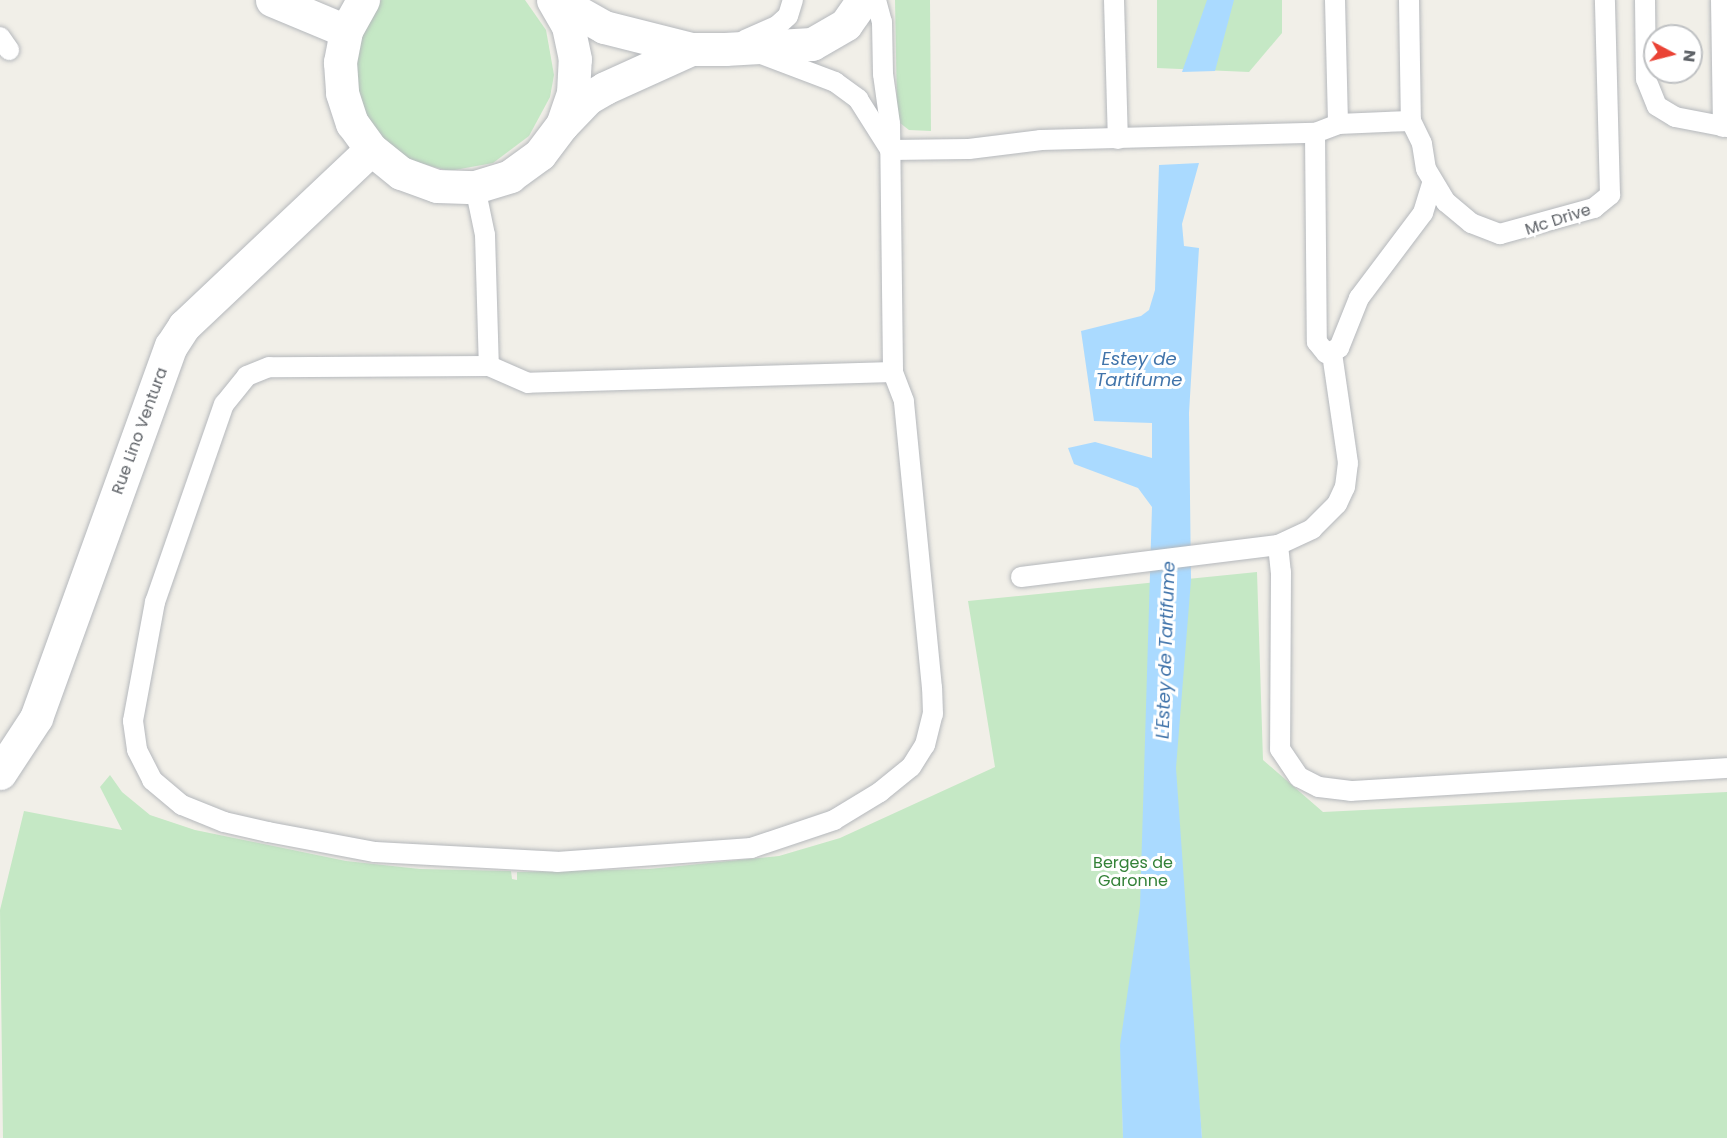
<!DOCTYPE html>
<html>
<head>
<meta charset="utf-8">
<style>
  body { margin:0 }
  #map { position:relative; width:1727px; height:1138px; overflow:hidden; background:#f1efe8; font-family:Poppins,sans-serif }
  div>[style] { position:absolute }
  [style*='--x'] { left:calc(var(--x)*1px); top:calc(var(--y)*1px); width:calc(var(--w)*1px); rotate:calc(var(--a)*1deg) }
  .green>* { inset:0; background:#c5e8c5 }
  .water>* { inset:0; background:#aadaff }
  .roads { filter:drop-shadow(0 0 2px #b5b8bc) drop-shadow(0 0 2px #b5b8bc) }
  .service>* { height:20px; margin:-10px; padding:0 10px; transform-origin:10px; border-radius:10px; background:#fff }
  .minor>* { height:33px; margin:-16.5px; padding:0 16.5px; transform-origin:16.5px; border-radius:16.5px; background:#fff }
  .tertiary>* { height:33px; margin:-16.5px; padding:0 16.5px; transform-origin:16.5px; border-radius:16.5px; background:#fff }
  span { translate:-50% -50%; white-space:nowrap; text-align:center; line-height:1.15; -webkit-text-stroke:6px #fff; paint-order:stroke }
  .street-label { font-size:16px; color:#5f6368 }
  .park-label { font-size:16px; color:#348238 }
  .water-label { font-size:18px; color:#4174aa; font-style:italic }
  .north { position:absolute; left:1643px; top:24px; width:60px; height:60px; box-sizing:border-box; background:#fff; border:2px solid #bfc1c3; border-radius:50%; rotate:97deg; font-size:16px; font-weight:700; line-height:24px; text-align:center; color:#5f6368 }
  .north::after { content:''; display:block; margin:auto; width:21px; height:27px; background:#ea4335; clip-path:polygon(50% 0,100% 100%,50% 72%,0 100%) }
</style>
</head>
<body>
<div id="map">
  <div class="green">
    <i style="clip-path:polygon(381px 0,525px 0,546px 30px,554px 75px,550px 97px,529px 136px,493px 163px,449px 171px,405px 159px,371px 129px,354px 87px,356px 43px)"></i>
    <i style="clip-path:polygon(895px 0,930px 0,931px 131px,909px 130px,900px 123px,897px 109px)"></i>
    <i style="clip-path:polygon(1157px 0,1282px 0,1282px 33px,1249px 72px,1157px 68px)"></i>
    <i style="clip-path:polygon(1257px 572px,1263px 760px,1323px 812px,1727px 792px,1727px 1138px,1202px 1138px,1194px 1049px,1121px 1045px,1123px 1138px,3px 1138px,0 910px,24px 811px,122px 830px,100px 787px,110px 775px,122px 792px,150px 815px,195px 830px,346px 861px,420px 869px,511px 871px,512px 879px,517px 880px,517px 872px,649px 869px,779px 856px,840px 838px,995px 767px,968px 601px)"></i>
  </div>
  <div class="water">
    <i style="clip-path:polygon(1207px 0,1234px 0,1215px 71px,1182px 72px)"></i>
    <i style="clip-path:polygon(1199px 163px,1182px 224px,1184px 246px,1199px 248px,1189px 413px,1191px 580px,1176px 768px,1202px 1138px,1123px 1138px,1120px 1045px,1140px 906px,1152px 507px,1138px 488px,1074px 464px,1068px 448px,1095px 442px,1152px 458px,1152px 423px,1094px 421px,1081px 331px,1141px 316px,1149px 310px,1155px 290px,1159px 165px)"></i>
  </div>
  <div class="roads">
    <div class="service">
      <i style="--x:876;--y:0;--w:23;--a:75"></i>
      <i style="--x:882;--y:22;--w:52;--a:88.9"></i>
      <i style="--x:883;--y:74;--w:50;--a:82"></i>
      <i style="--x:890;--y:124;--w:248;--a:89.3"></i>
      <i style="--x:1114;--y:0;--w:139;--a:88.4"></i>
      <i style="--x:1335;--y:0;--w:124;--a:88.6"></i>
      <i style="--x:1409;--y:0;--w:121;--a:89.1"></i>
      <i style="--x:1411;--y:121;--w:25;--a:64"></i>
      <i style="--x:1422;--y:144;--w:25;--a:81"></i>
      <i style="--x:1426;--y:169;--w:39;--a:59"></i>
      <i style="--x:1446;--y:202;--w:33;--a:40"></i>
      <i style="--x:1471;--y:223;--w:31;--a:21"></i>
      <i style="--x:1500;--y:234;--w:98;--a:-15.5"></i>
      <i style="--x:1594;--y:208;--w:21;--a:-39"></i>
      <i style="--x:1610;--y:195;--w:195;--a:-91.5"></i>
      <i style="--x:1645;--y:0;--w:79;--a:89.3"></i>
      <i style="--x:1646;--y:79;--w:29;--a:68"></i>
      <i style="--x:1657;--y:106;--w:21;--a:31"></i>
      <i style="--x:1675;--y:117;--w:53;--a:10.9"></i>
      <i style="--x:1721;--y:0;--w:127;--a:89.1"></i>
      <i style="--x:0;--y:37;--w:16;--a:55"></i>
      <i style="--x:745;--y:40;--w:36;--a:-24"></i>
      <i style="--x:778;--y:25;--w:13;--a:-42"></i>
      <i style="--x:788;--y:16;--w:17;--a:-73"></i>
      <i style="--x:761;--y:54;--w:79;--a:20.7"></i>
      <i style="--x:835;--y:82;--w:29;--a:36"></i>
      <i style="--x:858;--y:99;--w:58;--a:57.7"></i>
      <i style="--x:1315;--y:133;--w:209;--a:89.5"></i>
      <i style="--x:1317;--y:342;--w:14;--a:51"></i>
      <i style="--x:1326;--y:353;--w:14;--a:-21"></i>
      <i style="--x:1339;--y:348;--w:54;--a:-68.2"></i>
      <i style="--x:1359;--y:298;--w:106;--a:-53"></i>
      <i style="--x:1423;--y:213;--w:30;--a:-73"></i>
      <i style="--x:890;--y:150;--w:79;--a:-0.7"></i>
      <i style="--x:969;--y:149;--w:73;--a:-7.1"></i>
      <i style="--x:1041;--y:140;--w:274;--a:-1.5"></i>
      <i style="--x:1315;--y:133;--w:25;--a:-21"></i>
      <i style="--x:1338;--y:124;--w:73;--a:-2.4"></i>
      <i style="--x:475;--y:187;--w:49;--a:78.2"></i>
      <i style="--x:485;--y:235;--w:131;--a:88.3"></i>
      <i style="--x:489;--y:366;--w:220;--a:179.7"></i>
      <i style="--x:269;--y:367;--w:24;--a:158"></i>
      <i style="--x:247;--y:376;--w:36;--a:129"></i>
      <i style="--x:224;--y:404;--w:210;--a:109.2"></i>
      <i style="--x:155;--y:602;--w:121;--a:100.5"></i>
      <i style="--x:133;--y:721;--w:29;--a:82"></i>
      <i style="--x:137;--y:750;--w:34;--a:63"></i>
      <i style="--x:152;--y:780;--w:39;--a:40"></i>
      <i style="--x:182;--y:805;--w:45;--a:22"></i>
      <i style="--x:224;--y:822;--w:45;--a:12.8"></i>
      <i style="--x:268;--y:832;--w:109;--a:10.6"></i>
      <i style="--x:375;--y:852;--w:182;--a:3.1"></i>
      <i style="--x:557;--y:862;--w:195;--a:-4.1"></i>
      <i style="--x:751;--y:848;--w:88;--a:-18.6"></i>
      <i style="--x:834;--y:820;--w:54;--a:-31.3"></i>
      <i style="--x:880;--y:792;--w:40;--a:-39"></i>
      <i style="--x:911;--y:767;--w:26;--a:-58"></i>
      <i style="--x:925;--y:745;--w:32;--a:-76"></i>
      <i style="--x:933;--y:714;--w:26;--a:-92"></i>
      <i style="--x:932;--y:688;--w:288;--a:-95.6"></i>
      <i style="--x:904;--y:401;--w:31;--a:-111"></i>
      <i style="--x:893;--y:372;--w:365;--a:178.3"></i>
      <i style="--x:528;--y:383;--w:43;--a:-156.4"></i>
      <i style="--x:1278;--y:545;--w:27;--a:84"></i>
      <i style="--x:1281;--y:572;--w:177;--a:90.3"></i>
      <i style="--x:1280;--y:749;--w:34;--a:56"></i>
      <i style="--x:1299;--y:777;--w:22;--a:27"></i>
      <i style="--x:1319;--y:787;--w:32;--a:7"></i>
      <i style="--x:1351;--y:791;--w:377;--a:-3.5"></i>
      <i style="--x:1021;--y:577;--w:259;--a:-7.1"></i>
      <i style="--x:1278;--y:545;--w:38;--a:-25"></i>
      <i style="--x:1312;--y:529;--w:35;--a:-45"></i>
      <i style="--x:1337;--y:504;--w:19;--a:-65"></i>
      <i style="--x:1345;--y:487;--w:24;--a:-83"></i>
      <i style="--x:1348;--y:463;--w:111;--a:-98.3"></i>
    </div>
    <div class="minor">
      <i style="--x:272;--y:0;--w:80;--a:22.7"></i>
      <i style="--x:556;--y:0;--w:55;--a:29.4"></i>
      <i style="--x:604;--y:27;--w:90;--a:14.2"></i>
      <i style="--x:691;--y:49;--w:34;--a:0"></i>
      <i style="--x:725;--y:49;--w:87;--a:-3.3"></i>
      <i style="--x:812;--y:44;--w:39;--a:-30"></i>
      <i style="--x:846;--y:24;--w:29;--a:-55"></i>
      <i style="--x:562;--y:125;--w:37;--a:-46"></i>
      <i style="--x:588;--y:98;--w:20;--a:-30"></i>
      <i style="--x:605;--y:88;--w:94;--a:-24.4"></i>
      <i style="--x:0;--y:773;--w:66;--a:-56.8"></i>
      <i style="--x:36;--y:718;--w:396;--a:-70.1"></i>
      <i style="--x:171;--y:346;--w:24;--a:-57"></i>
      <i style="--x:184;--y:326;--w:257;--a:-43.4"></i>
    </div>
    <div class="tertiary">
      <i style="--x:363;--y:0;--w:35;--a:119"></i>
      <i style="--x:346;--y:31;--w:32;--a:101"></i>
      <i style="--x:340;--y:62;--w:31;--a:86"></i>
      <i style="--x:342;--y:93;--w:32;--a:72"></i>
      <i style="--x:352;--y:123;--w:32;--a:54"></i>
      <i style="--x:371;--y:149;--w:38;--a:39"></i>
      <i style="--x:401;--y:173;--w:38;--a:20"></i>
      <i style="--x:437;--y:186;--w:38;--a:2"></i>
      <i style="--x:475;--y:187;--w:37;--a:-17"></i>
      <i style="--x:510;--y:176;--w:37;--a:-36"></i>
      <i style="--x:540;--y:154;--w:36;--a:-53"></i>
      <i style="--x:562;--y:125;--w:34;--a:-71"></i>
      <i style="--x:573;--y:93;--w:34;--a:-87"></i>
      <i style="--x:575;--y:59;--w:34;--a:-102"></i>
      <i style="--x:568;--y:26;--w:30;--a:-120"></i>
    </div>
  </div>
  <div class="street-label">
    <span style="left:1558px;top:220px;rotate:-18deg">Mc Drive</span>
    <span style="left:140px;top:431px;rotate:-70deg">Rue Lino Ventura</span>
  </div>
  <div class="park-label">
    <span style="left:1133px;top:872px">Berges de<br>Garonne</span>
  </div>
  <div class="water-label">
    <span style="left:1139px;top:370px">Estey de<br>Tartifume</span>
    <span style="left:1166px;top:650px;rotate:-88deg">L'Estey de Tartifume</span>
  </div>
  <div class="north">N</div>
</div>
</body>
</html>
